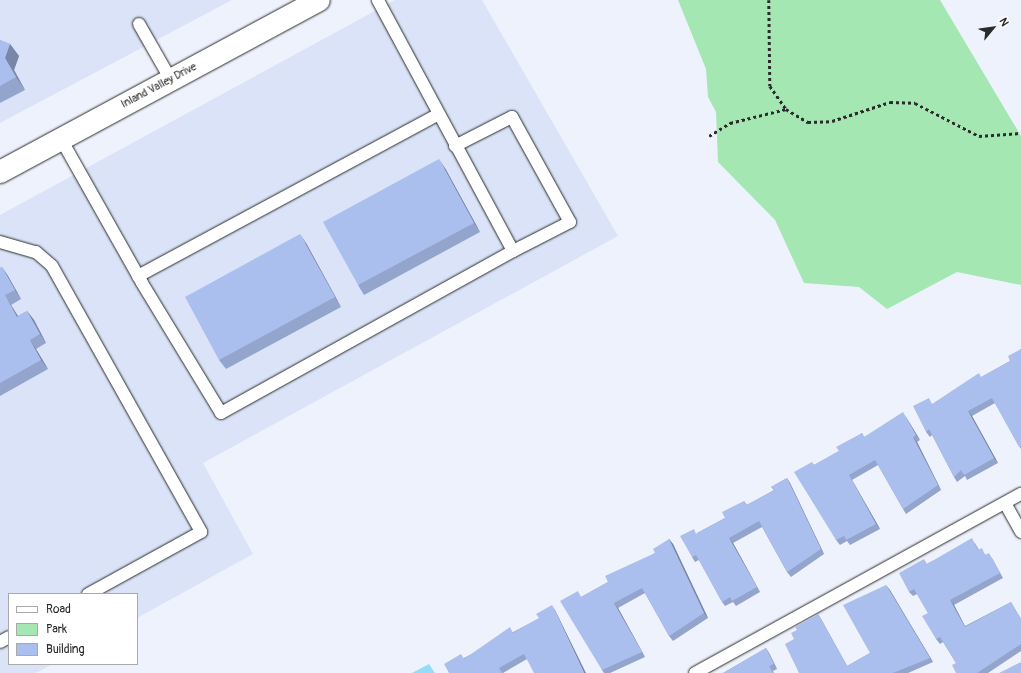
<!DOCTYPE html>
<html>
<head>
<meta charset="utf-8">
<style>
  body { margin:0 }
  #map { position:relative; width:1021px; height:673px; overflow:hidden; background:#eef2fc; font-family:Pangolin,sans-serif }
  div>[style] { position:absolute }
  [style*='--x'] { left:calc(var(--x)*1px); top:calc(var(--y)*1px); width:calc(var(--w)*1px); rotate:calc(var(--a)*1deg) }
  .built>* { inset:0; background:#dae3f8 }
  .green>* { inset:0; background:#a4e7b2 }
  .water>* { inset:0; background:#94ddf6 }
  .path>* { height:2.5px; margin-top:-1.25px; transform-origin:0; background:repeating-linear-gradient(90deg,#2b2b2b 0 3px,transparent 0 6px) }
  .roads { filter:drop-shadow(0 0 1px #2b2b2b) drop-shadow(0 0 1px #2b2b2b) }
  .lane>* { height:12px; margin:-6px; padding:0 6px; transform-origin:6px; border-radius:6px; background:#fff }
  .secondary>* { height:22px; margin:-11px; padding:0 11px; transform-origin:11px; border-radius:11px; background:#fff }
  .wall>* { inset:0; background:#93a4cd }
  .shaded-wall>* { inset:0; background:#7886a7 }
  .building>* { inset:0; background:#abbfee }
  span { translate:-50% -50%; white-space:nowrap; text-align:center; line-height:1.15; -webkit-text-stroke:3px #fff; paint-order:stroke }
  .street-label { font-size:11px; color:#2b2b2b }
  .legend { position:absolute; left:8px; top:593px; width:130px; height:72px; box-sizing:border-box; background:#fff; border:1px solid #aaa; margin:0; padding:5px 7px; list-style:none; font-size:12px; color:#2b2b2b }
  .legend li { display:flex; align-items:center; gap:8px; height:20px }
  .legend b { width:20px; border:1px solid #aaa }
  .north { position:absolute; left:973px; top:8px; width:40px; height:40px; -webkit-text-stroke:3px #fff; paint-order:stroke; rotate:61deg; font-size:11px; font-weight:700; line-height:16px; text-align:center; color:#2b2b2b }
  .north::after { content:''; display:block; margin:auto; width:14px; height:18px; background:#2b2b2b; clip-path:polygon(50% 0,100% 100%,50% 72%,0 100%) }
</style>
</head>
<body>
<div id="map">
  <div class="built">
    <i style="clip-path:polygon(0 0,232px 0,0 123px)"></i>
    <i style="clip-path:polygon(395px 0,482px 0,618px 236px,203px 463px,253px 554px,137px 618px,137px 594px,9px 594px,9px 664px,53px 664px,36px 673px,0 673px,0 215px)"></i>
  </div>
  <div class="green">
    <i style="clip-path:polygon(678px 0,940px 0,1021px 136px,1021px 285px,957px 272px,887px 309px,859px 287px,804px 283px,775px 220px,718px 162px,716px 112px,708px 97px,706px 69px)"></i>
  </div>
  <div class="water">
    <i style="clip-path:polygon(429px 664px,435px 673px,412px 673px)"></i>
  </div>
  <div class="path">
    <i style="--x:769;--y:0;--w:86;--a:89.3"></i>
    <i style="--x:770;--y:86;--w:28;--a:55"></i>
    <i style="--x:786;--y:109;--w:26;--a:31"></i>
    <i style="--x:808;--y:122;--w:24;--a:-2"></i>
    <i style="--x:832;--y:121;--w:61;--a:-18.1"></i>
    <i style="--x:890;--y:102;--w:25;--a:2"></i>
    <i style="--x:915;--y:103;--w:72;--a:27.3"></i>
    <i style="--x:979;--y:136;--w:42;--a:-4.1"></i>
    <i style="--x:709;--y:136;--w:25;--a:-32"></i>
    <i style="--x:730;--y:123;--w:58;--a:-14"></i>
  </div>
  <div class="roads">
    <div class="lane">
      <i style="--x:139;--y:24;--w:64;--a:60.3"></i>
      <i style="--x:61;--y:139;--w:165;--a:60.6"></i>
      <i style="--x:142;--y:283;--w:152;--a:58.7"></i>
      <i style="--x:221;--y:413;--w:334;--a:-29"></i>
      <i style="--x:513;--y:251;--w:285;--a:-118.3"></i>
      <i style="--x:455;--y:146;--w:64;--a:-27"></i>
      <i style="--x:512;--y:117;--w:120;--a:61.1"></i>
      <i style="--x:570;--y:222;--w:64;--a:153"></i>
      <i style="--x:0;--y:242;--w:37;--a:16"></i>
      <i style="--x:36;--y:252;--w:21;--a:41"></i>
      <i style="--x:52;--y:266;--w:305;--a:60.7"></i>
      <i style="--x:201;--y:532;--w:129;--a:151.2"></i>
      <i style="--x:138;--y:276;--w:340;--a:-28.3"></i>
      <i style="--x:1005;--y:503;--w:33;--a:61"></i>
      <i style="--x:0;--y:642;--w:10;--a:-29"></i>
      <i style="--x:695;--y:673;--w:372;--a:-28.8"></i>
    </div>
    <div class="secondary">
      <i style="--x:0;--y:172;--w:362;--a:-28.3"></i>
    </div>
  </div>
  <div class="wall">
    <i style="clip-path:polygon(0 40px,10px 44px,19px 56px,14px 70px,25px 90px,0 103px)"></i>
    <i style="clip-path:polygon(445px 168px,480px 232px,364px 295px,358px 285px)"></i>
    <i style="clip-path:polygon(306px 243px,341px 307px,226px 369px,219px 360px)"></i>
    <i style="clip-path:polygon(2px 267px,8px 276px,21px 299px,11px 305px,18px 316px,27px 311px,34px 320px,46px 343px,36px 349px,48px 369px,0 396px,0 268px)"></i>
    <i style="clip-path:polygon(1021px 349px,1021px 449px,995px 403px,972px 416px,998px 463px,967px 480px,965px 476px,957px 482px,954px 477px,932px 435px,930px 437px,926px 432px,933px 404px,1010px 361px)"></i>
    <i style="clip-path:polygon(906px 417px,920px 440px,917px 442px,941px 490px,906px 514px,903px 509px,878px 465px,852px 480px,880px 529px,850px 545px,847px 541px,840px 545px,836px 540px,812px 462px,814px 465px,839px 451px,862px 433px,864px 437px)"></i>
    <i style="clip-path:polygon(787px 478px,790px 483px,824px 554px,791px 577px,787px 572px,762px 527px,733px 543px,760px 592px,736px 606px,733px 602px,725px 606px,722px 602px,699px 560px,695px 562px,692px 557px,697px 533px,725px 518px,744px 501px,747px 505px,774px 490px,771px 487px)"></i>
    <i style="clip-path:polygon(669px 539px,673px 544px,708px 618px,673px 641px,669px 636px,645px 593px,618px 608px,645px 657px,610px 673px,604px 673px,602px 670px,581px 597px,608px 582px,655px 553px)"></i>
    <i style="clip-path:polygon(975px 543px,979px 550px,986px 555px,992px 558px,1003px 578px,954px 605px,965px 626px,1011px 602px,1021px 619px,1021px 651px,988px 673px,956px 673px,956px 663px,943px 642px,940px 644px,936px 639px,928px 613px,917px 594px,913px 596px,909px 592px,928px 563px)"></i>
    <i style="clip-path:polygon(886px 585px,933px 662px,908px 673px,799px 673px,794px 639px,797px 630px,818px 614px,821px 619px,847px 666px,870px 653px)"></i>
    <i style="clip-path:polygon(555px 610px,527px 659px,503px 673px,449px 673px,464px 658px)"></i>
    <i style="clip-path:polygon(766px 648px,769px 653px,777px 669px,773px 671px,774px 673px,723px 673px)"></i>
  </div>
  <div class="shaded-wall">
    <i style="clip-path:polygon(10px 44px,19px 56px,14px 70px,25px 90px,16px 77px,5px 58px)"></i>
    <i style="clip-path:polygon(439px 159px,445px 168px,480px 232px,474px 223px)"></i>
    <i style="clip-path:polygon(300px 234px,306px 243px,341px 307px,335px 297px)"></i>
    <i style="clip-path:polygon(2px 267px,8px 276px,21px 299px,15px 290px)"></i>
    <i style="clip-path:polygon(5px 295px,11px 305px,24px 326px,17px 317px)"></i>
    <i style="clip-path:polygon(27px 311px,34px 320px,46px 343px,40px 334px)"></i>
    <i style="clip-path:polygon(30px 340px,36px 349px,48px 369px,41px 360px)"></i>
    <i style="clip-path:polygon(968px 411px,972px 416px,998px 463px,994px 458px)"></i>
    <i style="clip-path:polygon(903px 412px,906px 417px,920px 440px,916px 435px)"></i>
    <i style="clip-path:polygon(913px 437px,917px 442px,941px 490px,938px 485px)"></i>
    <i style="clip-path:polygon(849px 475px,852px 480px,880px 529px,876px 524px)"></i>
    <i style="clip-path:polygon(787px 478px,790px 483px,824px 554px,821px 549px)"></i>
    <i style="clip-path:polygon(729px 538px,733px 543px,760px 592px,757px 587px)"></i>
    <i style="clip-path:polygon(669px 539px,673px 544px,708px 618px,704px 613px)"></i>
    <i style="clip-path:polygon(886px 585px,890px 590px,933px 662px,930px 658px)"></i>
    <i style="clip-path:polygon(950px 600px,954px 605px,968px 632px,965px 627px)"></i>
    <i style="clip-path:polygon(614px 603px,618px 608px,645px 657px,642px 652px)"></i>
    <i style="clip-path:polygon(552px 605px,555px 610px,586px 673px,584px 673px)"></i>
    <i style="clip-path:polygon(818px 614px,821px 619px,850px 671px,847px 666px)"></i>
    <i style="clip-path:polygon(766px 648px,769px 653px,777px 669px,774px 664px)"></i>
  </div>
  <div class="building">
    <i style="clip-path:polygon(0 40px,10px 44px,5px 58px,16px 77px,0 86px)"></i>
    <i style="clip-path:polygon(439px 159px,474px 223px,358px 285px,323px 222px)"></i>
    <i style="clip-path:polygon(300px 234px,335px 297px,219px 360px,185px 297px)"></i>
    <i style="clip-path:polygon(2px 267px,15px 290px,5px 295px,17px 317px,27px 311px,40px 334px,30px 340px,41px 360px,0 383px,0 268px)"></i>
    <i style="clip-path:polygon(1021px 349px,1021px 446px,1019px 447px,992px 398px,968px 411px,994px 458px,964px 475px,961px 470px,954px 477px,929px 429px,926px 432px,913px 406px,929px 398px,932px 404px,979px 373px,981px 377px,1010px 361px,1008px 356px)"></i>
    <i style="clip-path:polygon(903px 412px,916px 435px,913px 437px,938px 485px,903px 509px,875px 460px,849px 475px,876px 524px,846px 540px,844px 536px,836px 540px,794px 472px,812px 462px,814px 465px,839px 451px,836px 447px,862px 433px,864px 437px)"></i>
    <i style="clip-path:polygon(787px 478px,821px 549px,787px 572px,759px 521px,729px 538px,757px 587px,732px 601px,730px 597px,722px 602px,696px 555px,692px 557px,680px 536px,694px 529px,696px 534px,725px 518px,722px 512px,744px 501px,746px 505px,775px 490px,771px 487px)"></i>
    <i style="clip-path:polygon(972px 538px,978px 550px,982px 548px,985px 555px,989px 553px,1000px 573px,950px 600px,965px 627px,1011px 602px,1021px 620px,1021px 644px,977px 673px,956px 673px,952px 665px,956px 663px,940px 637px,936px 639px,922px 616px,928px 613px,914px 589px,909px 592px,899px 573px,924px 559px,927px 564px)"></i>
    <i style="clip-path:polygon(669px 539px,704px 613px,669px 636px,642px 588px,614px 603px,642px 652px,602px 670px,560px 601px,578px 591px,581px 597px,608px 582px,605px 576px,655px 553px,653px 549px)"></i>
    <i style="clip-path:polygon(886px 585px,930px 658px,893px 673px,799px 673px,785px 644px,794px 639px,791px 633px,797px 630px,795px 627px,818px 614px,847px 666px,870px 653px,843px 605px)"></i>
    <i style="clip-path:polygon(552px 605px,584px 673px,534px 673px,524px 654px,499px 668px,502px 673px,449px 673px,444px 664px,461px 654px,464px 659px,510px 627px,513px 633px,539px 618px,536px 614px)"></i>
    <i style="clip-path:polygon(766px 648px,774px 664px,769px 666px,773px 673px,723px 673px)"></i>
    <i style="clip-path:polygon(1021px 662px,1021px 673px,999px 673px)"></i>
  </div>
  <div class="street-label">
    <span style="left:159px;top:86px;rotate:-28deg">Inland Valley Drive</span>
  </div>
  <ul class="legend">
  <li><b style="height:5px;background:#fff"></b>Road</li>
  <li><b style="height:11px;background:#a4e7b2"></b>Park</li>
  <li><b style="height:11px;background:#abbfee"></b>Building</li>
  </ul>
  <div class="north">N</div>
</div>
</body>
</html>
